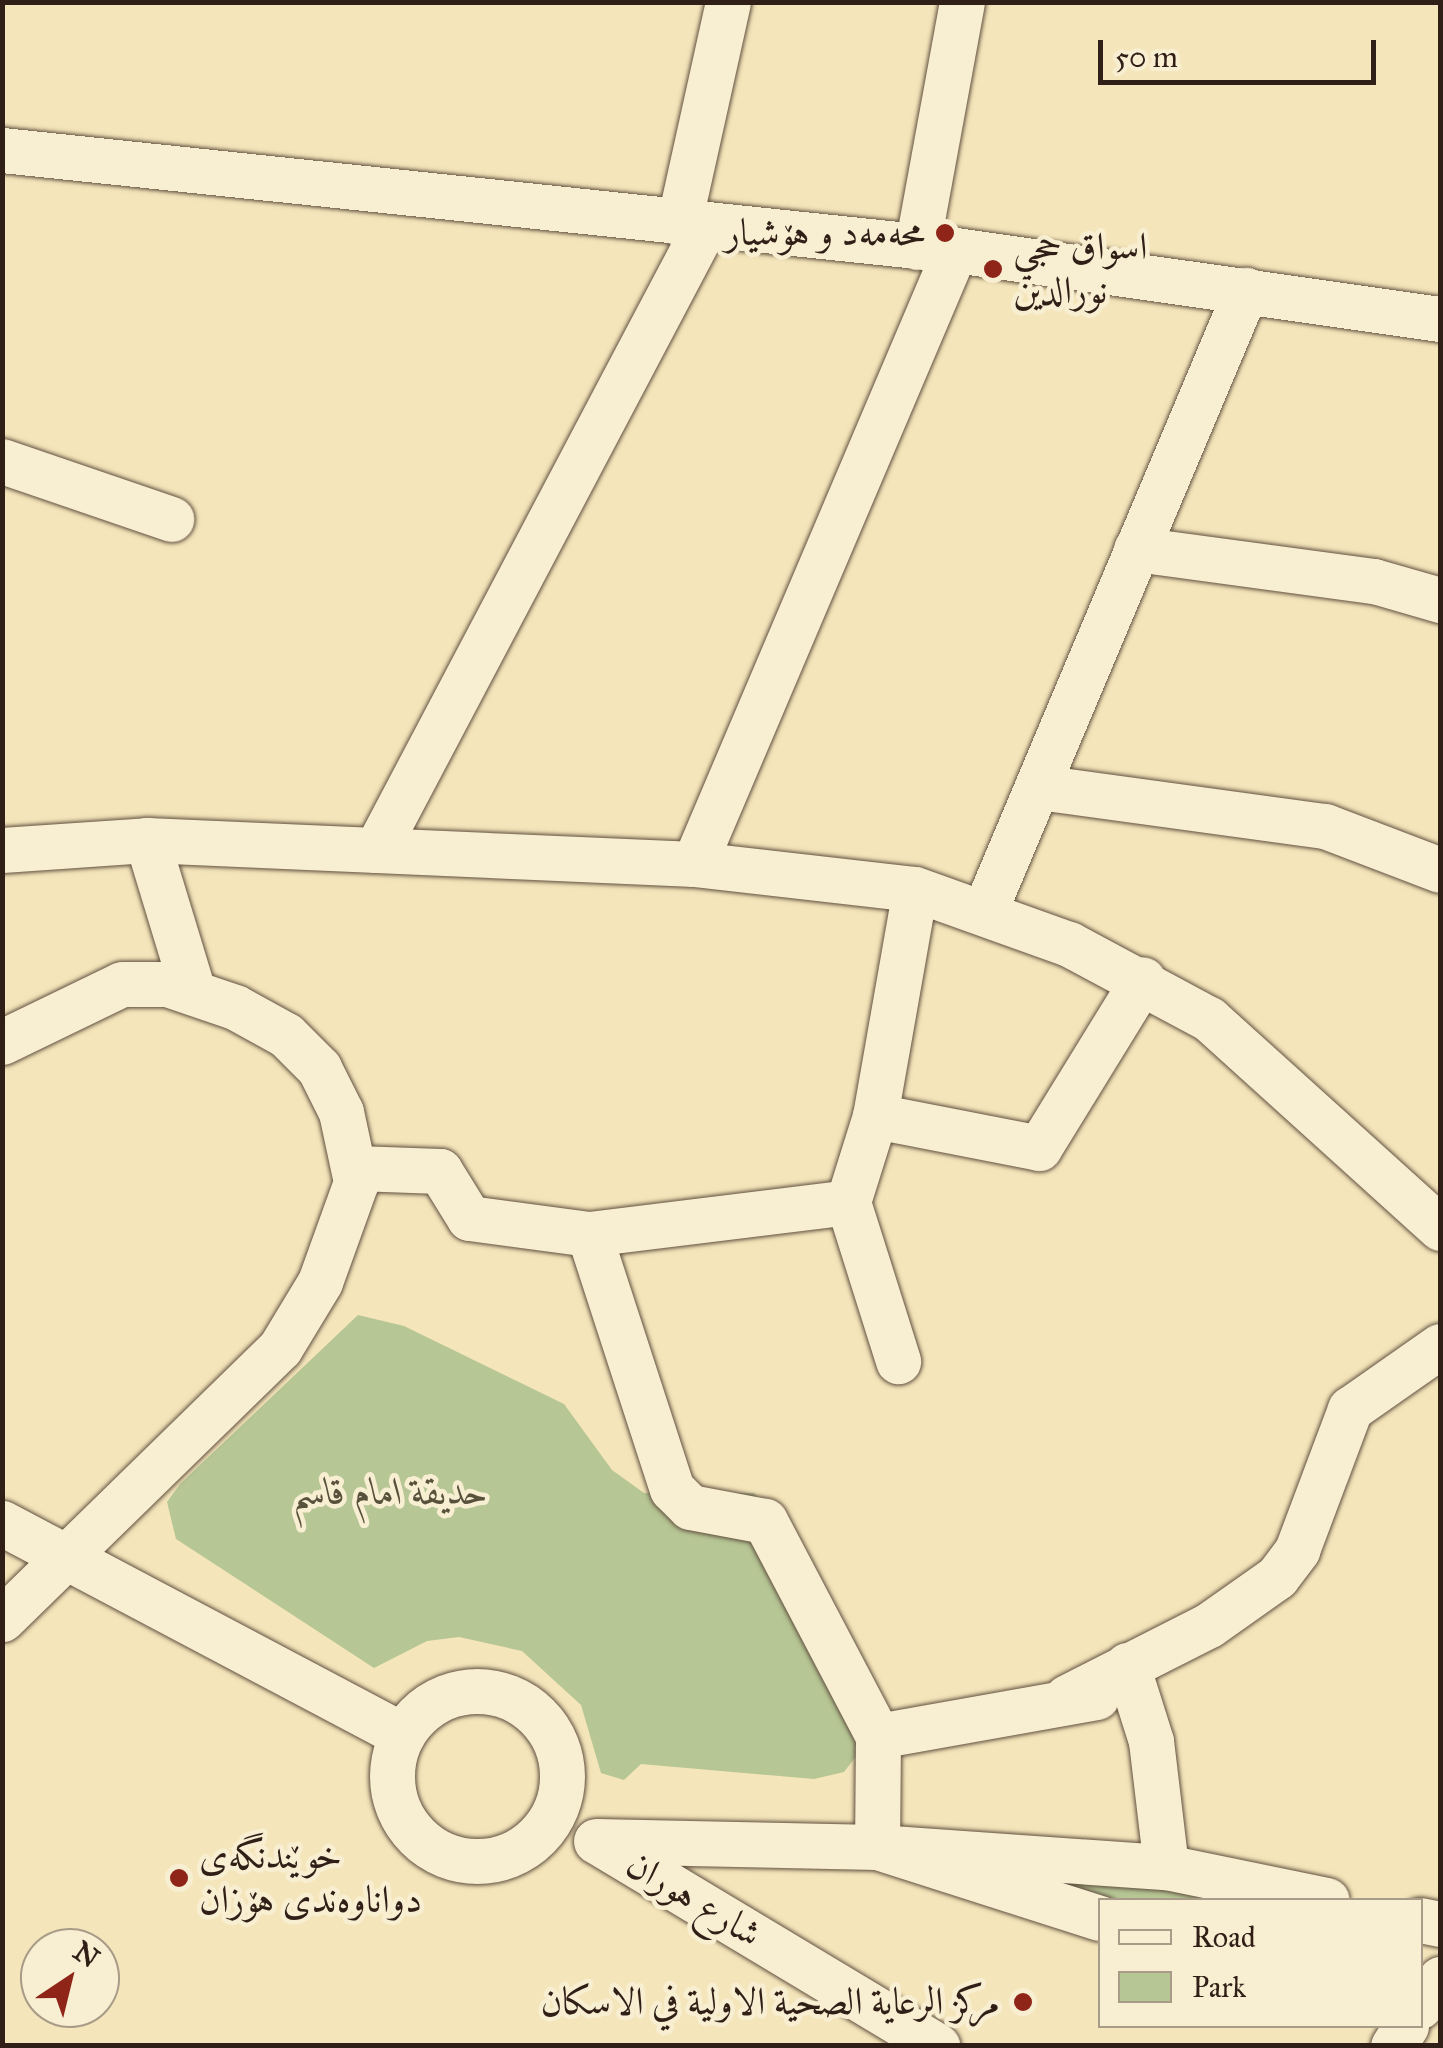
<!DOCTYPE html>
<html>
<head>
<meta charset="utf-8">
<style>
  body { margin:0 }
  #map { position:relative; width:1443px; height:2048px; overflow:hidden; background:#f4e5ba; font-family:"IM FELL Great Primer",Amiri,serif }
  div>[style] { position:absolute }
  [style*='--x'] { left:calc(var(--x)*1px); top:calc(var(--y)*1px); width:calc(var(--w)*1px); rotate:calc(var(--a)*1deg) }
  .green>* { inset:0; background:#b6c694 }
  .roads { filter:drop-shadow(0 0 2px #615040) drop-shadow(0 0 2px #615040) }
  .minor>* { height:45px; margin:-22.5px; padding:0 22.5px; transform-origin:22.5px; border-radius:22.5px; background:#f8eed2 }
  .minor>.ring { margin:-22.5px; padding:0; box-sizing:content-box; background:none; border:45px solid #f8eed2; border-radius:50% }
  .dots>* { width:28px; height:28px; translate:-50% -50%; box-sizing:border-box; border:5px solid #f8eed2; border-radius:50% }
  span { translate:-50% -50%; white-space:nowrap; text-align:center; line-height:1.15; -webkit-text-stroke:9px #f8eed2; paint-order:stroke }
  .poi-label { font-size:38px; color:#301f17 }
  .right { translate:-100% -50%; text-align:right }
  .left { translate:0 -50%; text-align:left }
  .park-label { font-size:38px; color:#58513c; font-style:italic }
  .street-label { font-size:38px; color:#301f17 }
  .frame { position:absolute; inset:0; border:5px solid #301f17; pointer-events:none }
  .legend { position:absolute; left:1098px; top:1898px; width:325px; height:130px; box-sizing:border-box; background:#f8eed2; border:2px solid #a89b87; margin:0; padding:12px 18px; list-style:none; font-size:30px; color:#301f17 }
  .legend li { display:flex; align-items:center; gap:20px; height:50px }
  .legend b { width:50px; border:2px solid #a89b87 }
  .north { position:absolute; left:20px; top:1928px; width:100px; height:100px; box-sizing:border-box; background:#f8eed2; border:2px solid #a89b87; border-radius:50%; rotate:35deg; font-size:28px; font-weight:700; line-height:40px; text-align:center; color:#301f17 }
  .north::after { content:''; display:block; margin:auto; width:35px; height:45px; background:#8f2418; clip-path:polygon(50% 0,100% 100%,50% 72%,0 100%) }
  .scale { position:absolute; left:1098px; top:40px; width:278px; height:45px; box-sizing:border-box; border:5px solid #301f17; border-top:0; padding-left:12px; font-size:30px; line-height:35px; white-space:nowrap; color:#301f17; -webkit-text-stroke:8px #f8eed2; paint-order:stroke }
</style>
</head>
<body>
<div id="map">
  <div class="green">
    <i style="clip-path:polygon(358px 1315px,404px 1326px,564px 1404px,612px 1470px,644px 1493px,754px 1493px,783px 1527px,856px 1686px,857px 1755px,844px 1772px,814px 1779px,641px 1764px,624px 1780px,601px 1773px,581px 1705px,522px 1651px,459px 1637px,427px 1641px,374px 1668px,176px 1539px,167px 1502px,180px 1484px)"></i>
    <i style="clip-path:polygon(998px 1870px,1197px 1891px,1249px 1900px,1100px 1900px)"></i>
  </div>
  <div class="roads">
    <div class="minor">
      <i style="--x:2;--y:150;--w:958;--a:5.99"></i>
      <i style="--x:955;--y:250;--w:490;--a:8.1"></i>
      <i style="--x:679;--y:223;--w:226;--a:-77.5"></i>
      <i style="--x:917;--y:247;--w:249;--a:-79.6"></i>
      <i style="--x:2;--y:461;--w:179;--a:18.9"></i>
      <i style="--x:1136;--y:549;--w:240;--a:7.7"></i>
      <i style="--x:1374;--y:581;--w:69;--a:16.1"></i>
      <i style="--x:1039;--y:787;--w:289;--a:7.8"></i>
      <i style="--x:1325;--y:826;--w:123;--a:20.9"></i>
      <i style="--x:147;--y:840;--w:158;--a:73.1"></i>
      <i style="--x:2;--y:850;--w:145;--a:-3.9"></i>
      <i style="--x:147;--y:840;--w:548;--a:2.51"></i>
      <i style="--x:694;--y:864;--w:222;--a:6.5"></i>
      <i style="--x:915;--y:889;--w:164;--a:19.7"></i>
      <i style="--x:1069;--y:944;--w:159;--a:28.2"></i>
      <i style="--x:1209;--y:1019;--w:312;--a:42.1"></i>
      <i style="--x:376;--y:850;--w:705;--a:-62.2"></i>
      <i style="--x:694;--y:864;--w:667;--a:-66.97"></i>
      <i style="--x:985;--y:910;--w:673;--a:-67.17"></i>
      <i style="--x:2;--y:1042;--w:133;--a:-25.8"></i>
      <i style="--x:122;--y:984;--w:45;--a:0"></i>
      <i style="--x:167;--y:984;--w:72;--a:18.7"></i>
      <i style="--x:235;--y:1007;--w:58;--a:28.8"></i>
      <i style="--x:286;--y:1035;--w:47;--a:45"></i>
      <i style="--x:319;--y:1068;--w:49;--a:63.4"></i>
      <i style="--x:341;--y:1112;--w:72;--a:77.9"></i>
      <i style="--x:356;--y:1182;--w:106;--a:109.8"></i>
      <i style="--x:320;--y:1282;--w:77;--a:121.2"></i>
      <i style="--x:280;--y:1348;--w:388;--a:135.7"></i>
      <i style="--x:875;--y:1116;--w:167;--a:11"></i>
      <i style="--x:1039;--y:1148;--w:198;--a:-58.4"></i>
      <i style="--x:356;--y:1168;--w:84;--a:2"></i>
      <i style="--x:440;--y:1171;--w:55;--a:58.3"></i>
      <i style="--x:469;--y:1218;--w:121;--a:7.6"></i>
      <i style="--x:589;--y:1234;--w:261;--a:-7"></i>
      <i style="--x:848;--y:1202;--w:90;--a:-72.6"></i>
      <i style="--x:875;--y:1116;--w:230;--a:-80"></i>
      <i style="--x:848;--y:1202;--w:167;--a:72.5"></i>
      <i style="--x:589;--y:1234;--w:268;--a:72"></i>
      <i style="--x:672;--y:1489;--w:25;--a:45"></i>
      <i style="--x:690;--y:1507;--w:76;--a:10.6"></i>
      <i style="--x:765;--y:1521;--w:243;--a:62.3"></i>
      <i style="--x:878;--y:1736;--w:111;--a:90.5"></i>
      <i style="--x:877;--y:1847;--w:234;--a:17.7"></i>
      <i style="--x:2;--y:1523;--w:453;--a:27.9"></i>
      <i style="--x:1127;--y:1665;--w:80;--a:72.5"></i>
      <i style="--x:1151;--y:1741;--w:127;--a:83.2"></i>
      <i class="ring" style="left:392px;top:1691px;width:125px;height:125px"></i>
      <i style="--x:1067;--y:1697;--w:159;--a:-26.9"></i>
      <i style="--x:1209;--y:1625;--w:83;--a:-35.2"></i>
      <i style="--x:1277;--y:1577;--w:34;--a:-53"></i>
      <i style="--x:1297;--y:1550;--w:151;--a:-69.4"></i>
      <i style="--x:1350;--y:1409;--w:110;--a:-35"></i>
      <i style="--x:878;--y:1736;--w:222;--a:-10.1"></i>
      <i style="--x:596;--y:1841;--w:281;--a:1.2"></i>
      <i style="--x:877;--y:1847;--w:290;--a:4"></i>
      <i style="--x:1166;--y:1867;--w:164;--a:11.6"></i>
      <i style="--x:598;--y:1842;--w:396;--a:31"></i>
      <i style="--x:1420;--y:1920;--w:20;--a:11"></i>
      <i style="--x:1420;--y:2006;--w:34;--a:-53"></i>
      <i style="--x:1393;--y:2046;--w:24;--a:-57"></i>
    </div>
  </div>
  <div class="dots">
    <i style="left:945px;top:233px;background:#8f2418"></i>
    <i style="left:993px;top:269px;background:#8f2418"></i>
    <i style="left:179px;top:1878px;background:#8f2418"></i>
    <i style="left:1023px;top:2002px;background:#8f2418"></i>
  </div>
  <div class="poi-label">
    <span class="right" style="left:925px;top:233px">محەمەد و هۆشیار</span>
    <span class="left" style="left:1013px;top:269px">اسواق حجي<br>نورالدين</span>
    <span class="left" style="left:199px;top:1878px">خوێندنگەی<br>دواناوەندی هۆزان</span>
    <span class="right" style="left:1000px;top:2002px">مركز الرعاية الصحية الاولية في الاسكان</span>
  </div>
  <div class="park-label">
    <span style="left:390px;top:1492px">حديقة امام قاسم</span>
  </div>
  <div class="street-label">
    <span style="left:694px;top:1899px;rotate:31deg">شارع هوران</span>
  </div>
  <div class="frame"></div>
  <ul class="legend">
  <li><b style="height:12px;background:#f8eed2"></b>Road</li>
  <li><b style="height:28px;background:#b6c694"></b>Park</li>
  </ul>
  <div class="north">N</div>
  <div class="scale">50 m</div>
</div>
</body>
</html>
